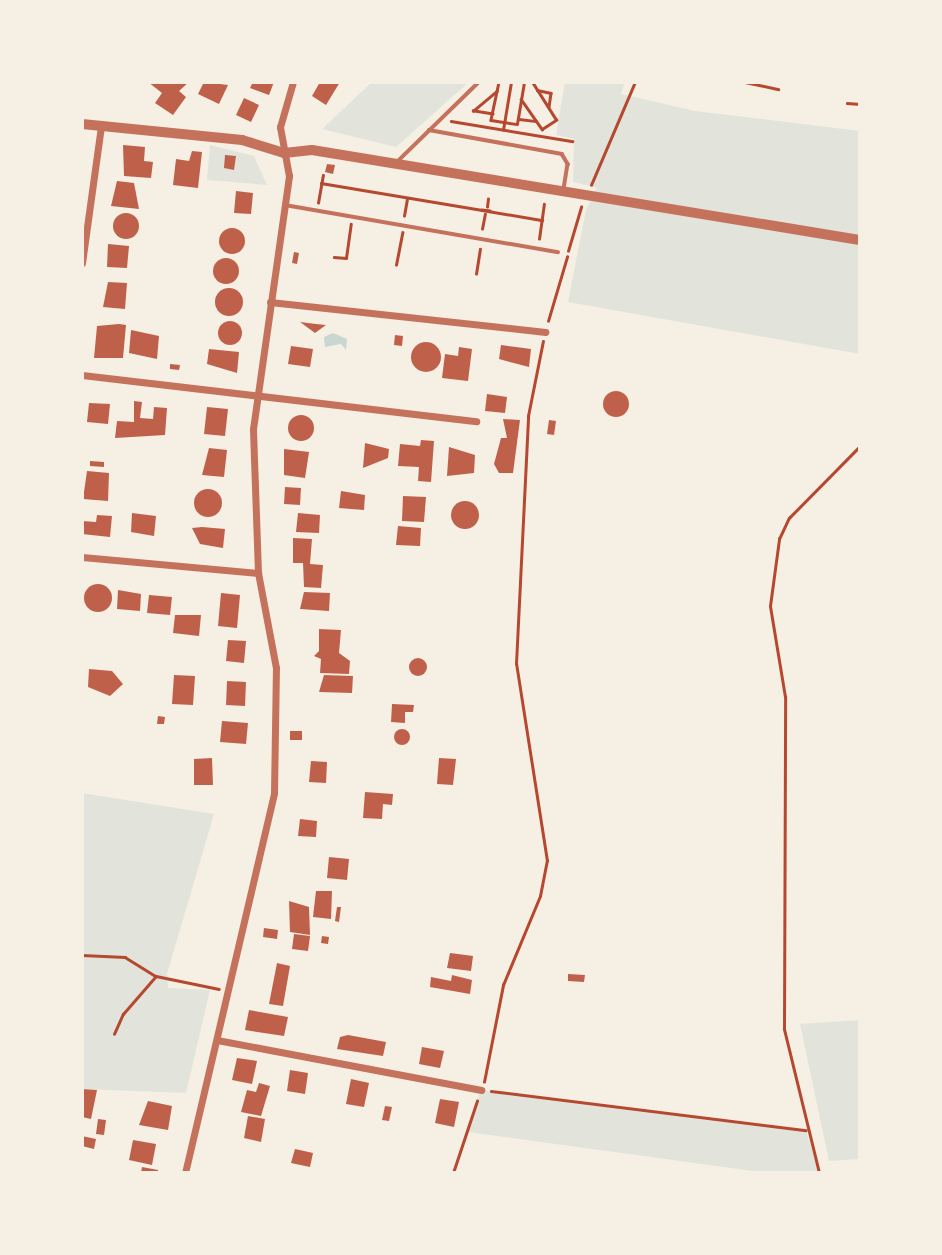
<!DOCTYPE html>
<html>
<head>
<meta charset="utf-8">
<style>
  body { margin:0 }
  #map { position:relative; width:942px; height:1255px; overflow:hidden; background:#f6efe4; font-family:"Open Sans",sans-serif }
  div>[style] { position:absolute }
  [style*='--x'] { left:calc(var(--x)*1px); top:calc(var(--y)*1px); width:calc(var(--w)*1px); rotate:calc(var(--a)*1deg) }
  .green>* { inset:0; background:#e2e4dc }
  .water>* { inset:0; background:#c9d6d2 }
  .building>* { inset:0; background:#bf614a }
  .round { border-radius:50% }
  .path>* { height:2.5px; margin:-1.25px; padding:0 1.25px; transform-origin:1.25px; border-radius:1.25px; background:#b5482f }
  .service>* { height:3.5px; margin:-1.75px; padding:0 1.75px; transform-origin:1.75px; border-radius:1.75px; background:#c5725c }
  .minor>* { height:7px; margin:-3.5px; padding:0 3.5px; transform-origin:3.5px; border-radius:3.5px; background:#c5725c }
  .tertiary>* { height:10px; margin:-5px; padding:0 5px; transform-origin:5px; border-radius:5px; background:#c5725c }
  span { translate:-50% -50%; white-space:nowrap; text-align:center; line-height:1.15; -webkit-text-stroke:5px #f6efe4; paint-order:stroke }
  .frame { position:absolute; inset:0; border:84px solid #f6efe4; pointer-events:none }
</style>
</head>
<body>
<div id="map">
  <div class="green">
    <i style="clip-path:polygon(372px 82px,469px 82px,396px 147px,322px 129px)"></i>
    <i style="clip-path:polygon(565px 82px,625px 82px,621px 94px,695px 111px,860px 131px,860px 354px,568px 302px,586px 210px,597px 188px,573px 182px,574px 139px,556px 135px)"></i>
    <i style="clip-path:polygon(210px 145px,254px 156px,267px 185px,207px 180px)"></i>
    <i style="clip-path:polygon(82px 793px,214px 814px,167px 974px,168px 988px,210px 990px,186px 1093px,84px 1089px)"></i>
    <i style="clip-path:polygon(860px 1020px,860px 1159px,829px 1161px,800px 1024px)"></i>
    <i style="clip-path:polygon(481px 1090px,806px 1130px,819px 1173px,768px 1173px,467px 1132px)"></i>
  </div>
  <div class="water">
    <i style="clip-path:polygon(333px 333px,347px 339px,346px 350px,341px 344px,325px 347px,324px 337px)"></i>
  </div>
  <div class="building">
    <i style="clip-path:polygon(148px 82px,189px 82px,179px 91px,186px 97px,173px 115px,155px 103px,162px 93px)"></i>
    <i style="clip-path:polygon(204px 82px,228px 85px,219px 104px,198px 94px)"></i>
    <i style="clip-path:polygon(253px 82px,274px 82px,269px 95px,250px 88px)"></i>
    <i style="clip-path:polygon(320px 82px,340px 82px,326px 105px,312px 96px)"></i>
    <i style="clip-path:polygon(244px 98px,259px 105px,251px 122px,236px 115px)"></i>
    <i style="clip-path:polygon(123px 145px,145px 147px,144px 161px,153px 162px,151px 178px,124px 176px)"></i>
    <i style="clip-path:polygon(192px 151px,202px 152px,198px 188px,173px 185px,176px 159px,189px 161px)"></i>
    <i style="clip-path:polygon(225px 155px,236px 156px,234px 170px,224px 168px)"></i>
    <i style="clip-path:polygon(327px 164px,335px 165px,333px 174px,325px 172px)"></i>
    <i style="clip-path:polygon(117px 181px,134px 183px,139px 209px,111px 206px)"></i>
    <i style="clip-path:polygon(236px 191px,253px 193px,251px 214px,234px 213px)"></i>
    <i class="round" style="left:113px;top:213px;width:26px;height:26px"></i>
    <i class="round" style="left:219px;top:228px;width:26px;height:26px"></i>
    <i style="clip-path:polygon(108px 244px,129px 246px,127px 268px,107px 267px)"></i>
    <i style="clip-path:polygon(294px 252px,299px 253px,297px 264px,292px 263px)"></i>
    <i class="round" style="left:213px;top:258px;width:26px;height:26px"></i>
    <i style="clip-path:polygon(108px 282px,127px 283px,125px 309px,103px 307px)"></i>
    <i class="round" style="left:215px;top:288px;width:28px;height:28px"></i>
    <i class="round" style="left:218px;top:321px;width:24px;height:24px"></i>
    <i style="clip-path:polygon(300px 322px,316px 324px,326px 325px,315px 333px)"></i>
    <i style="clip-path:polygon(119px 324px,126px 325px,123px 358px,94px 358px,97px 326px)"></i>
    <i style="clip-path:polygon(131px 330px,159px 336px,157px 359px,129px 353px)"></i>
    <i style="clip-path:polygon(395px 335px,403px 336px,402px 346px,394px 345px)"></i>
    <i class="round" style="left:411px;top:342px;width:30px;height:30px"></i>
    <i style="clip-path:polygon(501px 345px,531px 349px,529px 367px,499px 359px)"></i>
    <i style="clip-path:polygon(291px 346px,313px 349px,310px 367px,288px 364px)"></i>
    <i style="clip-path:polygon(459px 347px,472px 349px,468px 381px,442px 378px,445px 354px,458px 356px)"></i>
    <i style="clip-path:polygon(209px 349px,239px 352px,237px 373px,207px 364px)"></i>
    <i style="clip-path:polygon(170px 364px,180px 365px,179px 370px,170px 369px)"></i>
    <i class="round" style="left:603px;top:391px;width:26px;height:26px"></i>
    <i style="clip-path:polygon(487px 394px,507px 397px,505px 413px,485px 411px)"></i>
    <i style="clip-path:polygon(134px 401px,142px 402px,140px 418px,153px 419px,154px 407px,167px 408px,165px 435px,115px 438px,117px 421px,134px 422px)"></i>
    <i style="clip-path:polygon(89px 403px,110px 404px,108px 424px,87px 422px)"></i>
    <i style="clip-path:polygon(207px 407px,228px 409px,225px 436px,204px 434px)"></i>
    <i class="round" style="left:288px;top:415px;width:26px;height:26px"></i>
    <i style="clip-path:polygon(503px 419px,520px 420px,513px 473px,499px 473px,494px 464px,501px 438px,507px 438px)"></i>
    <i style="clip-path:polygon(549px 420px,556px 421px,554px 435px,547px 434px)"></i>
    <i style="clip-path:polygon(421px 440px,434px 441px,431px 482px,418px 481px,419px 467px,398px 466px,400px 444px,420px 446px)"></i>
    <i style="clip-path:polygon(365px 443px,389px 449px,388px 458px,363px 468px)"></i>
    <i style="clip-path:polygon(449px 447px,475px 455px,474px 473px,447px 476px)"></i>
    <i style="clip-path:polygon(209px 448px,227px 450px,224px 477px,202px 475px)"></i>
    <i style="clip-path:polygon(284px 449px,309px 452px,305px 478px,284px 475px)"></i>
    <i style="clip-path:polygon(90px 461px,104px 462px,104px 467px,90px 466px)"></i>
    <i style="clip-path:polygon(87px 471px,109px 473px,108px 501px,83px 499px)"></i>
    <i style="clip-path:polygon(285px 487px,301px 488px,300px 505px,284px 504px)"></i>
    <i class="round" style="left:194px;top:489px;width:28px;height:28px"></i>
    <i style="clip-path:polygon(341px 491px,365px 495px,364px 510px,339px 508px)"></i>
    <i style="clip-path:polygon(403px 496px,426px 497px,424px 522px,402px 521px)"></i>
    <i class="round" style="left:451px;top:501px;width:28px;height:28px"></i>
    <i style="clip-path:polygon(132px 513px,156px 516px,154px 536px,131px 532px)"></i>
    <i style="clip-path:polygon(298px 513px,320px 515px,319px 533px,296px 532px)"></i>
    <i style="clip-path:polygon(97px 515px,112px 516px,110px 537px,82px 534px,82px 521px,96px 522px)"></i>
    <i style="clip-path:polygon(398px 526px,421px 528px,420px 546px,396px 545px)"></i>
    <i style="clip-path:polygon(202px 527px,225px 529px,223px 548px,200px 544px,192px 528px)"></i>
    <i style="clip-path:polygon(293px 538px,312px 539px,310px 564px,323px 565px,321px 588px,304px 587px,303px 563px,293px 563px)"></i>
    <i class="round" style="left:84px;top:584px;width:28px;height:28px"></i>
    <i style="clip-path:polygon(118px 590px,141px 594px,140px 611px,117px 609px)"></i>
    <i style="clip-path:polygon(304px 592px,330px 593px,329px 611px,300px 609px)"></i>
    <i style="clip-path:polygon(221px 593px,240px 595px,237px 628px,218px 626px)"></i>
    <i style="clip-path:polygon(149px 595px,172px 597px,170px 615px,147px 613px)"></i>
    <i style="clip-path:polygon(175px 615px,201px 615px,199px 636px,173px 633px)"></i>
    <i style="clip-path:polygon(319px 629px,341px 630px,339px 653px,350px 661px,349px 674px,320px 673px,321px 659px,314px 656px,319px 651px)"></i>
    <i style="clip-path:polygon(228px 640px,246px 641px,244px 663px,226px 661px)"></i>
    <i class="round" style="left:409px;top:658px;width:18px;height:18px"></i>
    <i style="clip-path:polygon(89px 669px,112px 671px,123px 684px,110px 696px,88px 687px)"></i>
    <i style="clip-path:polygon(174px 675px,195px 676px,193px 705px,172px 704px)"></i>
    <i style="clip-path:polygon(324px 675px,353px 676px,352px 693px,319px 692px)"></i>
    <i style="clip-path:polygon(227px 681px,246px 682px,245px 706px,226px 705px)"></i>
    <i style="clip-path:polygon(392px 704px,414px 705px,413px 712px,405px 712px,405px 723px,391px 722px)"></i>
    <i style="clip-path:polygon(158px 716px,165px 717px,164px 724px,157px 724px)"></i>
    <i style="clip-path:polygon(222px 721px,248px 723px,246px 744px,220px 742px)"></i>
    <i class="round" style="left:394px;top:729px;width:16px;height:16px"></i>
    <i style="clip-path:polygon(290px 731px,302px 731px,302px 740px,290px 740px)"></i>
    <i style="clip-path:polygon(212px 758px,213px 785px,194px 785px,194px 759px)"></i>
    <i style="clip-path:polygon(439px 758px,456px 759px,453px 785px,437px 784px)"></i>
    <i style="clip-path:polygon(311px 761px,327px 762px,326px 783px,309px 782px)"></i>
    <i style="clip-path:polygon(365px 792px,393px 794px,392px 805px,383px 804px,382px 819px,363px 818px)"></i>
    <i style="clip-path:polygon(300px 819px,317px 821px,316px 837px,298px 836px)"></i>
    <i style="clip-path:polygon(329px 857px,349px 859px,347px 880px,327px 878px)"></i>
    <i style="clip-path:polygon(316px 891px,332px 891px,331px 919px,313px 917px)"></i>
    <i style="clip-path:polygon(289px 901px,309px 907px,310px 935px,290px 932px)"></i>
    <i style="clip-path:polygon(337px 907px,341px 907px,339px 922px,335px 921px)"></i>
    <i style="clip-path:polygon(264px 928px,278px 930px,277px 939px,263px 937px)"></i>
    <i style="clip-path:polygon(294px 934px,310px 936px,308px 951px,292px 949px)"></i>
    <i style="clip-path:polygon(322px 936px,329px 937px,328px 944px,321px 943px)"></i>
    <i style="clip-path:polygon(450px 953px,473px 956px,471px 971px,447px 968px)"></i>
    <i style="clip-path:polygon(277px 963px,290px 966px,283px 1006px,269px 1004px)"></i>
    <i style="clip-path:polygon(568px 974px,585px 975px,584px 982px,568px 981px)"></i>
    <i style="clip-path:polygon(452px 975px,472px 980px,470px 994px,430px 987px,431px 977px,451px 981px)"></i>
    <i style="clip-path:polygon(249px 1010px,288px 1017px,284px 1036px,245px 1030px)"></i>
    <i style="clip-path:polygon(348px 1035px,386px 1042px,383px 1056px,337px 1049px,340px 1037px)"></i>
    <i style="clip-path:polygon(422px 1047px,444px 1051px,440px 1068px,419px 1064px)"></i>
    <i style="clip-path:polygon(237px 1058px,257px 1061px,252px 1084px,232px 1080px)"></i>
    <i style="clip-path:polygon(290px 1070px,308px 1073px,305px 1094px,287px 1091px)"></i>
    <i style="clip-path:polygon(351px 1079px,369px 1083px,364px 1107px,346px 1104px)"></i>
    <i style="clip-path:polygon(259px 1083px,270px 1086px,261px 1116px,241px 1112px,247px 1090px,256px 1092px)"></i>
    <i style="clip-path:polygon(82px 1089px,97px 1090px,91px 1119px,82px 1117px)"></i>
    <i style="clip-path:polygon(440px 1099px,459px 1102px,454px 1127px,435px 1123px)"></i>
    <i style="clip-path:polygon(148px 1101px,172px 1106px,168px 1130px,139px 1125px)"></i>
    <i style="clip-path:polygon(385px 1106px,392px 1107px,389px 1121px,382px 1120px)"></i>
    <i style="clip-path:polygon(248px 1116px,265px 1119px,261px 1142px,244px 1138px)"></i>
    <i style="clip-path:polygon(98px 1119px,106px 1120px,104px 1135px,96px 1134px)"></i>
    <i style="clip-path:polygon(82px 1136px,96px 1139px,94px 1149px,82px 1146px)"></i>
    <i style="clip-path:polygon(133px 1140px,156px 1144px,152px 1165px,129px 1160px)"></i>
    <i style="clip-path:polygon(295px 1149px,313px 1153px,310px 1167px,291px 1163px)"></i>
    <i style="clip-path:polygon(142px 1167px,158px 1170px,158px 1173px,141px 1173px)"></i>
  </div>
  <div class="path">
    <i style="--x:499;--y:82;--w:39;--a:102"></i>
    <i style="--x:491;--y:120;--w:26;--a:9"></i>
    <i style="--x:517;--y:124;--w:43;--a:-80.5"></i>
    <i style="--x:745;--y:82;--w:34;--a:12"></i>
    <i style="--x:537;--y:90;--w:14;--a:12"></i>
    <i style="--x:551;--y:93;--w:14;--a:98"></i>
    <i style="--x:521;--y:99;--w:37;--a:55"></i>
    <i style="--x:542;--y:129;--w:17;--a:-33"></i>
    <i style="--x:556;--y:120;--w:45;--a:-122.3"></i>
    <i style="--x:847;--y:103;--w:13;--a:4"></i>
    <i style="--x:493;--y:114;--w:20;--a:-171"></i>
    <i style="--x:473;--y:111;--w:31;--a:-40"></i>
    <i style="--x:519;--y:119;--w:17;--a:7"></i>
    <i style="--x:451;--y:121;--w:123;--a:9.4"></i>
    <i style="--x:503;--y:130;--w:49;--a:-80.5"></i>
    <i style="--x:321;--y:183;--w:163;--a:9.5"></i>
    <i style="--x:591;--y:185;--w:112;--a:-66.9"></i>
    <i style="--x:318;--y:203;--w:28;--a:-80"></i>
    <i style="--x:487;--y:207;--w:8;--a:-83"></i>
    <i style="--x:490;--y:211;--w:8;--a:-173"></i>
    <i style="--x:482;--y:210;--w:61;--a:9.5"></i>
    <i style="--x:404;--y:216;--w:17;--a:-80"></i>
    <i style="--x:482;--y:229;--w:15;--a:-79"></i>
    <i style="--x:539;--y:239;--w:35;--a:-82"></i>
    <i style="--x:568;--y:251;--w:46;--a:-73.5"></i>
    <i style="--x:334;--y:257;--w:12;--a:5"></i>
    <i style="--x:346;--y:258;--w:34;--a:-82"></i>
    <i style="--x:396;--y:265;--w:33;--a:-79"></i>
    <i style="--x:476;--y:274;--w:25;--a:-81"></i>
    <i style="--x:548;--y:321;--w:67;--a:-73.5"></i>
    <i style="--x:82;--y:955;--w:43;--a:2.7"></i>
    <i style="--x:125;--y:957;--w:36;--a:32"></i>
    <i style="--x:156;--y:976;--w:64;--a:11.7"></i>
    <i style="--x:114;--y:1034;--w:22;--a:-66"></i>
    <i style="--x:123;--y:1014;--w:50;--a:-49"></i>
    <i style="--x:484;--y:1082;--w:99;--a:-78.9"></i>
    <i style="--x:503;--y:985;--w:96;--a:-67.4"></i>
    <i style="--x:540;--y:896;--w:36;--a:-79"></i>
    <i style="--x:547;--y:861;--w:199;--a:-98.9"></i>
    <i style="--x:516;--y:664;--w:248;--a:-87.2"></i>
    <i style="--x:528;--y:416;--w:76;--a:-78.7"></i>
    <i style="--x:491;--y:1091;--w:317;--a:7.1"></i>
    <i style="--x:453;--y:1173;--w:76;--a:-71.6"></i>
    <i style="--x:819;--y:1173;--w:148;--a:-103.7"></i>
    <i style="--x:784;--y:1029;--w:332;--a:-89.8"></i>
    <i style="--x:785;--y:697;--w:92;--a:-99.4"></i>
    <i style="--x:770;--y:606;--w:68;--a:-82.3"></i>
    <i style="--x:779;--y:539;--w:23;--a:-65"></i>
    <i style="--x:789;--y:518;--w:101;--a:-45.4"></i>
  </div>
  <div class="service">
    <i style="--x:429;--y:130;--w:135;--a:10.2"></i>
    <i style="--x:562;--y:154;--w:12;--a:59"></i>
    <i style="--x:568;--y:164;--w:26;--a:99"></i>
    <i style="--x:397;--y:162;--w:115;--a:-44.3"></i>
    <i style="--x:285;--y:205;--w:277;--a:9.8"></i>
  </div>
  <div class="minor">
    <i style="--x:82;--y:263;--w:138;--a:-82.1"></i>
    <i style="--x:270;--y:302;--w:277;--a:6.2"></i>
    <i style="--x:82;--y:375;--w:397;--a:6.7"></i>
    <i style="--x:82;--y:557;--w:177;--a:5.2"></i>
    <i style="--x:217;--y:1040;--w:269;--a:10.7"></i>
    <i style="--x:185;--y:1173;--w:390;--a:-76.8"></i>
    <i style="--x:274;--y:793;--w:125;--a:-89.1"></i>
    <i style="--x:276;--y:668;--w:97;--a:-100.7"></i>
    <i style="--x:258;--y:573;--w:144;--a:-92"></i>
    <i style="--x:253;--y:429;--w:256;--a:-81.9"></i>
    <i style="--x:289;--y:176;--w:50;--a:-100.4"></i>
    <i style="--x:280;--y:127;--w:47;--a:-73.9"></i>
  </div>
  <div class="tertiary">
    <i style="--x:82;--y:124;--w:161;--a:5.7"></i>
    <i style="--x:242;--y:140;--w:44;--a:17.2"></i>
    <i style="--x:284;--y:153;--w:28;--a:-6"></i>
    <i style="--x:312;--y:150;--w:555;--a:9.33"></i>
  </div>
  <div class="frame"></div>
</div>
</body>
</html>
